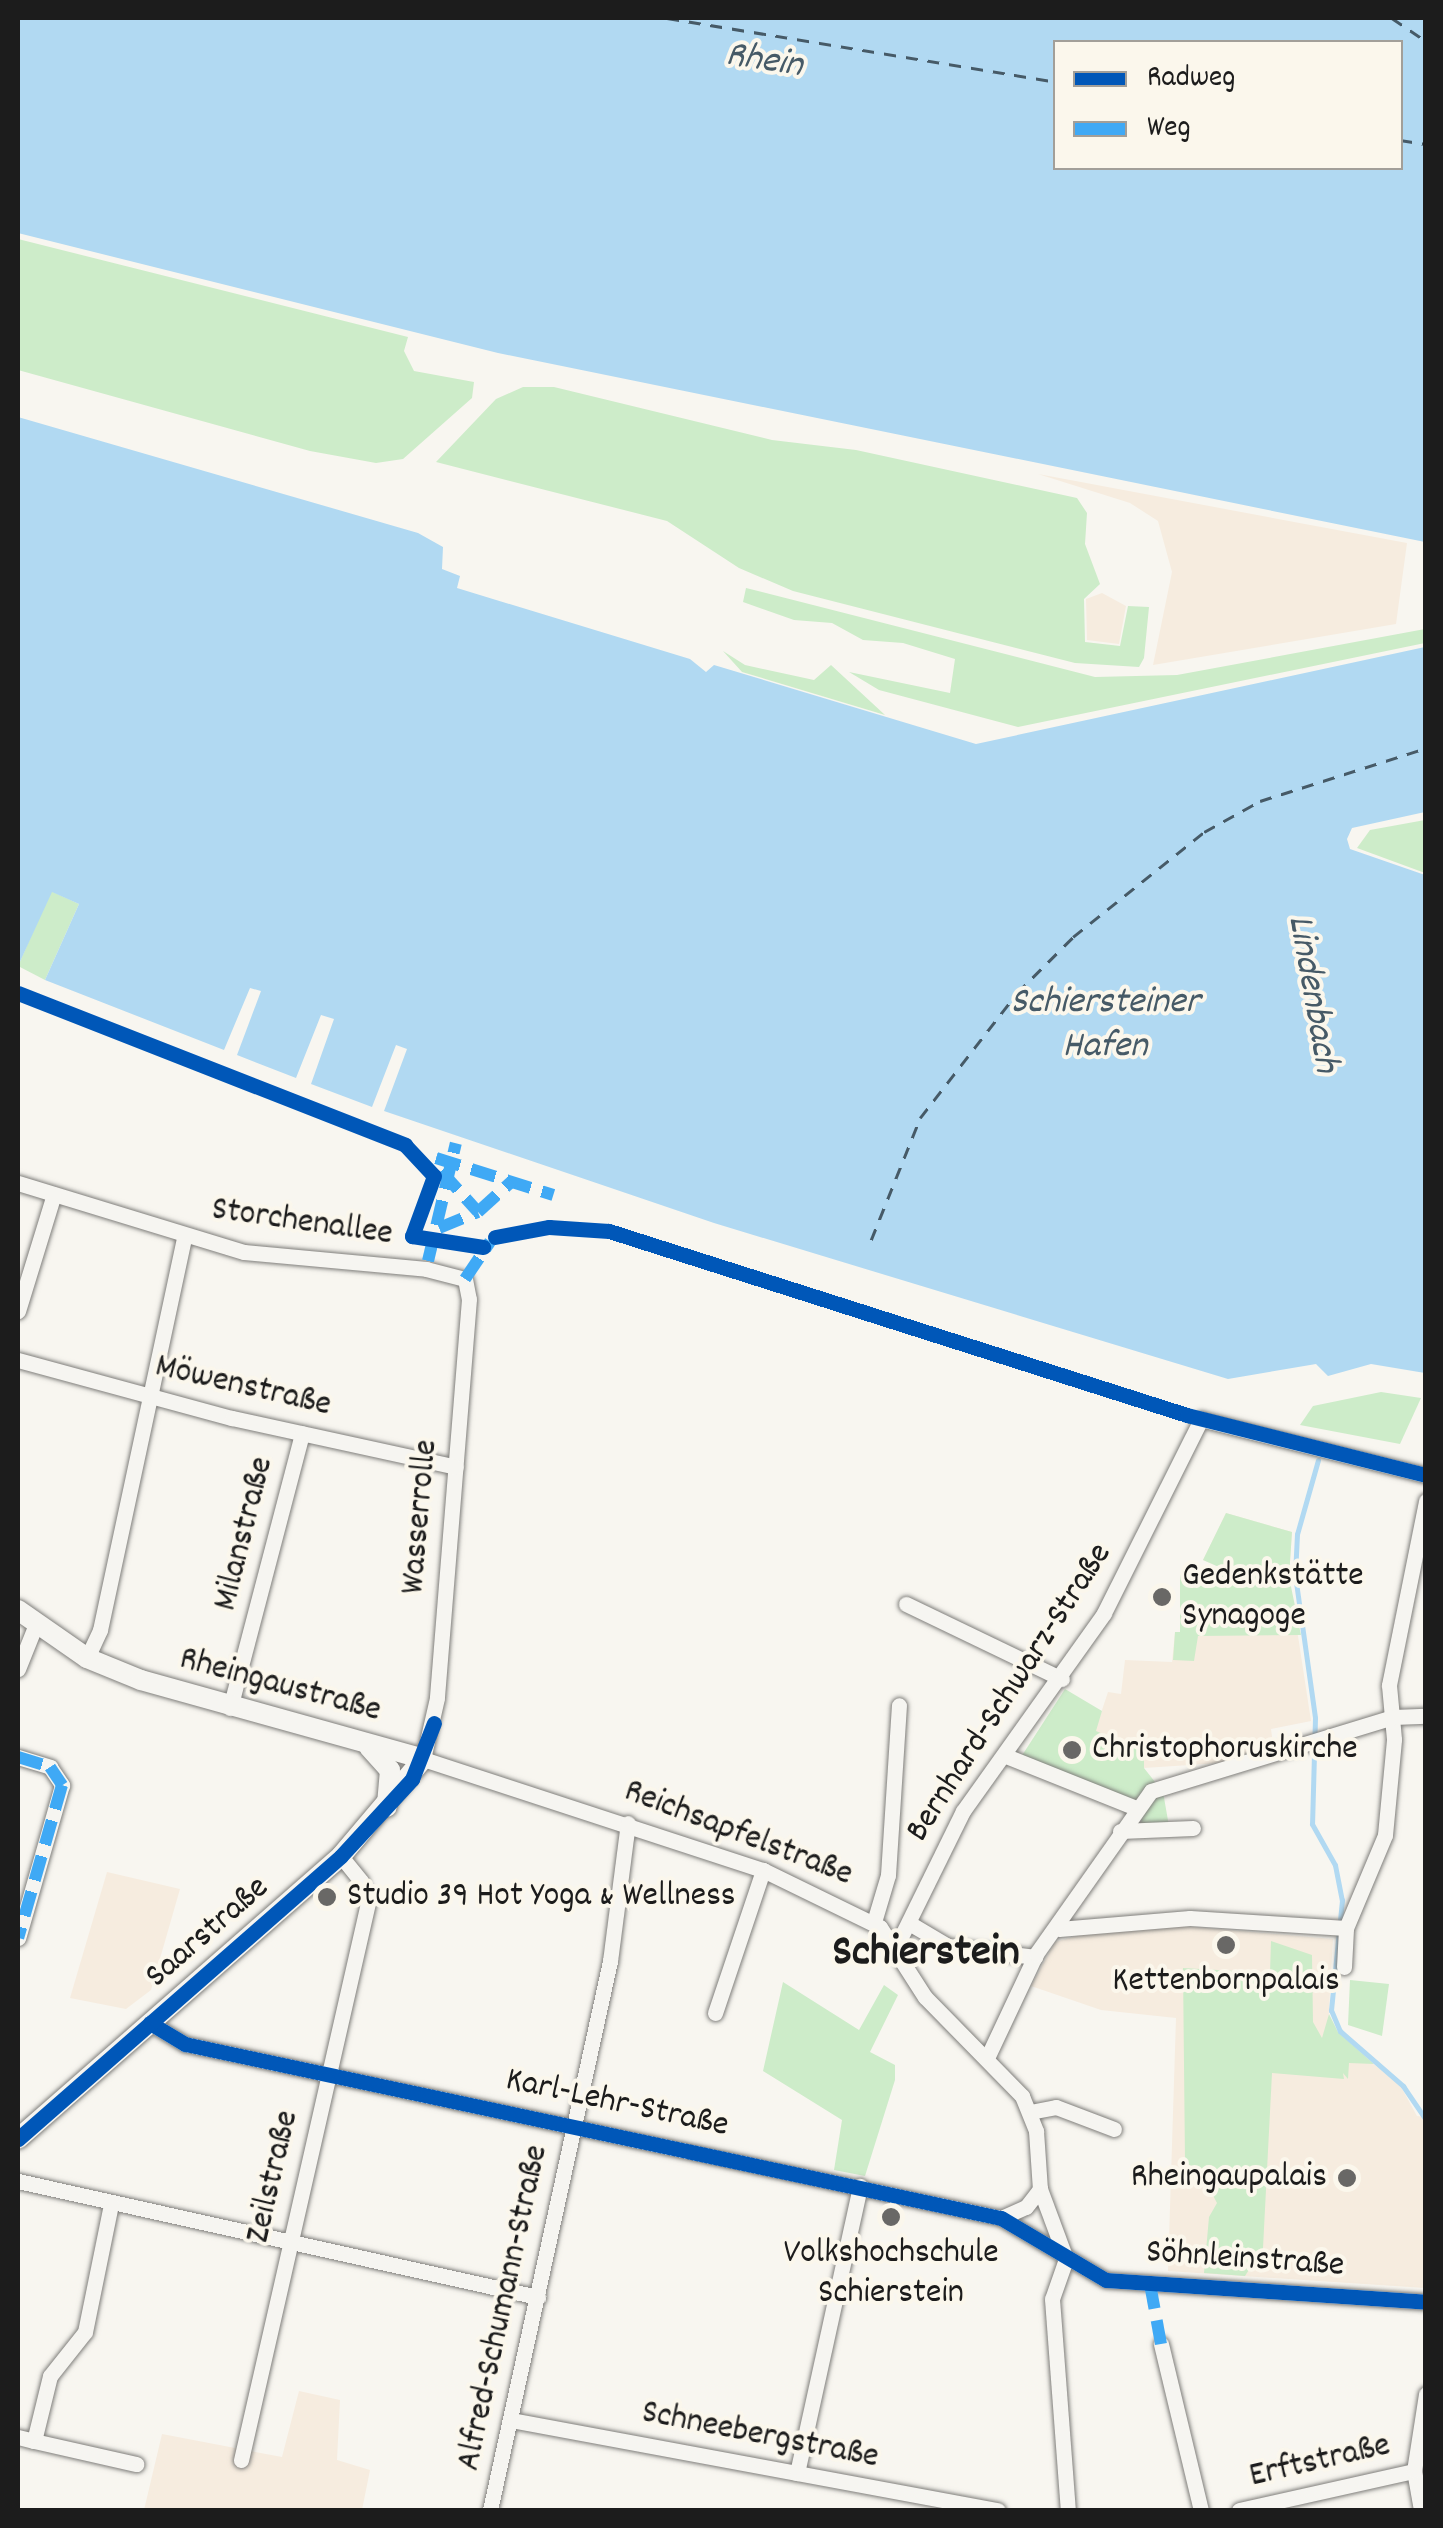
<!DOCTYPE html>
<html>
<head>
<meta charset="utf-8">
<style>
  body { margin:0 }
  #map { position:relative; width:1443px; height:2528px; overflow:hidden; background:#f8f6f0; font-family:Dekko,sans-serif }
  div>[style] { position:absolute }
  [style*='--x'] { left:calc(var(--x)*1px); top:calc(var(--y)*1px); width:calc(var(--w)*1px); rotate:calc(var(--a)*1deg) }
  .built>* { inset:0; background:#f6ecdf }
  .green>* { inset:0; background:#cdecc9 }
  .water>* { inset:0; background:#b1d9f2 }
  .stream>* { height:5px; margin:-2.5px; padding:0 2.5px; transform-origin:2.5px; border-radius:2.5px; background:#b1d9f2 }
  .ferry>* { height:2.5px; margin-top:-1.25px; transform-origin:0; background:repeating-linear-gradient(90deg,#465a67 0 12px,transparent 0 22px) }
  .roads { filter:drop-shadow(0 0 2px #7f7e7b) drop-shadow(0 0 2px #7f7e7b) }
  .minor>* { height:15px; margin:-7.5px; padding:0 7.5px; transform-origin:7.5px; border-radius:7.5px; background:#f6f5f1 }
  .major>* { height:20px; margin:-10px; padding:0 10px; transform-origin:10px; border-radius:10px; background:#f6f5f1 }
  .quiet>* { height:12px; margin-top:-6px; transform-origin:0; background:repeating-linear-gradient(90deg,#3fa9f5 0 25px,transparent 0 37px) }
  .cycleway>* { height:15px; margin:-7.5px; padding:0 7.5px; transform-origin:7.5px; border-radius:7.5px; background:#0057b8 }
  .dots>* { width:28px; height:28px; translate:-50% -50%; box-sizing:border-box; border:5px solid #fbf7ec; border-radius:50% }
  span { translate:-50% -50%; white-space:nowrap; text-align:center; line-height:1.15; -webkit-text-stroke:8px #fbf7ec; paint-order:stroke }
  .street-label { font-size:35px; color:#1c1c1c }
  .poi-label { font-size:35px; color:#1c1c1c }
  .left { translate:0 -50%; text-align:left }
  .right { translate:-100% -50%; text-align:right }
  .water-label { font-size:38px; color:#465a67; font-style:italic }
  .district-label { font-size:45px; color:#1c1c1c; font-weight:700 }
  .frame { position:absolute; inset:0; border:20px solid #1c1c1c; pointer-events:none }
  .legend { position:absolute; left:1053px; top:40px; width:350px; height:130px; box-sizing:border-box; background:#fbf7ec; border:2px solid #a29f99; margin:0; padding:12px 18px; list-style:none; font-size:30px; color:#1c1c1c }
  .legend li { display:flex; align-items:center; gap:20px; height:50px }
  .legend b { width:50px; border:2px solid #a29f99 }
</style>
</head>
<body>
<div id="map">
  <div class="built">
    <i style="clip-path:polygon(1038px 474px,1407px 543px,1396px 624px,1153px 665px,1172px 572px,1158px 521px,1130px 503px)"></i>
    <i style="clip-path:polygon(1102px 593px,1126px 606px,1119px 644px,1087px 640px,1086px 599px)"></i>
    <i style="clip-path:polygon(1226px 1513px,1292px 1532px,1289px 1577px,1311px 1721px,1271px 1729px,1273px 1744px,1220px 1763px,1144px 1768px,1095px 1731px,1108px 1692px,1121px 1694px,1125px 1660px,1172px 1662px,1175px 1632px,1180px 1632px,1180px 1575px,1209px 1588px,1219px 1567px,1203px 1560px)"></i>
    <i style="clip-path:polygon(107px 1872px,180px 1889px,151px 1990px,126px 2009px,70px 1998px)"></i>
    <i style="clip-path:polygon(1183px 1926px,1333px 1939px,1328px 2028px,1400px 2085px,1417px 2116px,1425px 2117px,1425px 2288px,1168px 2271px,1176px 2018px,1101px 2010px,1031px 1986px,1055px 1942px,1090px 1932px)"></i>
    <i style="clip-path:polygon(299px 2391px,340px 2400px,337px 2460px,370px 2470px,362px 2510px,144px 2510px,162px 2434px,282px 2457px)"></i>
  </div>
  <div class="green">
    <i style="clip-path:polygon(18px 239px,408px 337px,404px 351px,414px 371px,474px 382px,472px 398px,403px 459px,376px 463px,310px 451px,18px 370px)"></i>
    <i style="clip-path:polygon(523px 387px,554px 387px,772px 440px,856px 450px,1077px 498px,1087px 513px,1085px 544px,1100px 584px,1084px 599px,1085px 642px,1120px 646px,1128px 606px,1149px 607px,1144px 658px,1139px 667px,1075px 663px,793px 591px,739px 568px,667px 521px,436px 462px,496px 399px)"></i>
    <i style="clip-path:polygon(746px 588px,1095px 677px,1177px 675px,1425px 629px,1425px 643px,1018px 727px,879px 690px,849px 672px,950px 693px,955px 659px,903px 643px,863px 640px,832px 623px,794px 620px,743px 602px)"></i>
    <i style="clip-path:polygon(723px 651px,745px 665px,814px 680px,831px 665px,885px 715px,742px 672px)"></i>
    <i style="clip-path:polygon(1425px 820px,1425px 873px,1357px 848px,1370px 830px)"></i>
    <i style="clip-path:polygon(51px 891px,79px 904px,45px 980px,18px 966px)"></i>
    <i style="clip-path:polygon(1381px 1392px,1421px 1398px,1400px 1444px,1300px 1425px,1313px 1406px)"></i>
    <i style="clip-path:polygon(1226px 1513px,1292px 1532px,1289px 1577px,1301px 1635px,1198px 1636px,1194px 1661px,1173px 1660px,1175px 1632px,1180px 1632px,1180px 1575px,1209px 1588px,1219px 1567px,1203px 1560px)"></i>
    <i style="clip-path:polygon(1065px 1689px,1102px 1711px,1096px 1731px,1144px 1751px,1144px 1768px,1163px 1792px,1169px 1826px,1141px 1828px,1142px 1809px,1021px 1757px)"></i>
    <i style="clip-path:polygon(1271px 1941px,1312px 1955px,1313px 2022px,1322px 2038px,1329px 2014px,1338px 2032px,1374px 2064px,1349px 2063px,1348px 2079px,1343px 2073px,1344px 2079px,1272px 2073px,1263px 2248px,1245px 2276px,1204px 2273px,1209px 2217px,1217px 2203px,1202px 2175px,1185px 2162px,1183px 1968px,1270px 1973px)"></i>
    <i style="clip-path:polygon(1350px 1980px,1389px 1984px,1382px 2036px,1348px 2025px)"></i>
    <i style="clip-path:polygon(783px 1982px,859px 2030px,884px 1985px,898px 1995px,870px 2052px,895px 2065px,895px 2080px,865px 2176px,834px 2170px,842px 2120px,763px 2071px)"></i>
  </div>
  <div class="water">
    <i style="clip-path:polygon(evenodd,18px 18px,1425px 18px,1425px 542px,498px 353px,18px 233px,18px 18px,1056px 42px,1400px 42px,1400px 168px,1056px 168px,1056px 42px)"></i>
    <i style="clip-path:polygon(18px 417px,418px 533px,443px 547px,442px 569px,460px 576px,457px 588px,690px 659px,706px 672px,714px 665px,976px 744px,1425px 647px,1425px 812px,1352px 828px,1347px 839px,1350px 849px,1425px 875px,1425px 1373px,1371px 1364px,1328px 1376px,1316px 1364px,1228px 1379px,714px 1223px,384px 1111px,407px 1049px,396px 1045px,372px 1107px,311px 1084px,334px 1019px,321px 1015px,296px 1078px,237px 1055px,261px 991px,250px 988px,224px 1050px,45px 980px,79px 904px,52px 892px,18px 966px)"></i>
  </div>
  <div class="stream">
    <i style="--x:1318;--y:1460;--w:77;--a:105.8"></i>
    <i style="--x:1297;--y:1534;--w:41;--a:92.8"></i>
    <i style="--x:1295;--y:1575;--w:144;--a:82"></i>
    <i style="--x:1315;--y:1718;--w:106;--a:91.6"></i>
    <i style="--x:1312;--y:1824;--w:47;--a:60.7"></i>
    <i style="--x:1335;--y:1865;--w:36;--a:79"></i>
    <i style="--x:1342;--y:1900;--w:111;--a:95.7"></i>
    <i style="--x:1331;--y:2010;--w:23;--a:67"></i>
    <i style="--x:1340;--y:2031;--w:84;--a:41.1"></i>
    <i style="--x:1403;--y:2086;--w:41;--a:55.9"></i>
  </div>
  <div class="ferry">
    <i style="--x:667;--y:18;--w:394;--a:9.3"></i>
    <i style="--x:1392;--y:18;--w:41;--a:34.1"></i>
    <i style="--x:1400;--y:140;--w:26;--a:9"></i>
    <i style="--x:871;--y:1240;--w:131;--a:-68.1"></i>
    <i style="--x:920;--y:1118;--w:158;--a:-52.2"></i>
    <i style="--x:1017;--y:993;--w:79;--a:-45"></i>
    <i style="--x:1073;--y:937;--w:168;--a:-38.7"></i>
    <i style="--x:1204;--y:832;--w:64;--a:-29"></i>
    <i style="--x:1260;--y:801;--w:174;--a:-17.7"></i>
  </div>
  <div class="roads">
    <div class="minor">
      <i style="--x:18;--y:1183;--w:236;--a:17"></i>
      <i style="--x:244;--y:1252;--w:183;--a:5.3"></i>
      <i style="--x:426;--y:1269;--w:40;--a:14.4"></i>
      <i style="--x:465;--y:1279;--w:20;--a:79"></i>
      <i style="--x:469;--y:1299;--w:400;--a:94.6"></i>
      <i style="--x:437;--y:1698;--w:63;--a:102.9"></i>
      <i style="--x:423;--y:1759;--w:358;--a:18.1"></i>
      <i style="--x:763;--y:1870;--w:130;--a:26"></i>
      <i style="--x:880;--y:1927;--w:83;--a:57.3"></i>
      <i style="--x:925;--y:1997;--w:139;--a:45.6"></i>
      <i style="--x:1022;--y:2096;--w:38;--a:68"></i>
      <i style="--x:1036;--y:2131;--w:58;--a:86.1"></i>
      <i style="--x:1040;--y:2189;--w:75;--a:69.6"></i>
      <i style="--x:18;--y:1311;--w:122;--a:-72.9"></i>
      <i style="--x:18;--y:1360;--w:222;--a:15.2"></i>
      <i style="--x:232;--y:1418;--w:229;--a:12.3"></i>
      <i style="--x:906;--y:1604;--w:173;--a:25.7"></i>
      <i style="--x:87;--y:1658;--w:31;--a:-65"></i>
      <i style="--x:100;--y:1630;--w:402;--a:-77.9"></i>
      <i style="--x:18;--y:1669;--w:48;--a:-68.2"></i>
      <i style="--x:230;--y:1708;--w:284;--a:-75.3"></i>
      <i style="--x:1006;--y:1756;--w:140;--a:21.8"></i>
      <i style="--x:18;--y:1757;--w:34;--a:17"></i>
      <i style="--x:50;--y:1767;--w:22;--a:56"></i>
      <i style="--x:62;--y:1785;--w:159;--a:106"></i>
      <i style="--x:1120;--y:1831;--w:73;--a:-2.4"></i>
      <i style="--x:874;--y:1922;--w:49;--a:-73.4"></i>
      <i style="--x:888;--y:1875;--w:170;--a:-86.3"></i>
      <i style="--x:909;--y:1923;--w:45;--a:30.5"></i>
      <i style="--x:948;--y:1946;--w:88;--a:7.2"></i>
      <i style="--x:1059;--y:1929;--w:131;--a:-4.8"></i>
      <i style="--x:1190;--y:1918;--w:156;--a:3.7"></i>
      <i style="--x:897;--y:1945;--w:149;--a:-63.8"></i>
      <i style="--x:963;--y:1811;--w:243;--a:-54.5"></i>
      <i style="--x:1104;--y:1613;--w:217;--a:-63.4"></i>
      <i style="--x:1201;--y:1419;--w:232;--a:14"></i>
      <i style="--x:1344;--y:1967;--w:39;--a:-87"></i>
      <i style="--x:1346;--y:1928;--w:101;--a:-67.2"></i>
      <i style="--x:1385;--y:1835;--w:96;--a:-84.6"></i>
      <i style="--x:1394;--y:1739;--w:54;--a:-95.3"></i>
      <i style="--x:1389;--y:1685;--w:188;--a:-78.6"></i>
      <i style="--x:715;--y:2013;--w:151;--a:-71.4"></i>
      <i style="--x:150;--y:2023;--w:41;--a:31"></i>
      <i style="--x:185;--y:2044;--w:834;--a:12.04"></i>
      <i style="--x:1001;--y:2218;--w:122;--a:30.6"></i>
      <i style="--x:1106;--y:2280;--w:321;--a:3.9"></i>
      <i style="--x:987;--y:2058;--w:115;--a:-64.8"></i>
      <i style="--x:1036;--y:1954;--w:199;--a:-54.8"></i>
      <i style="--x:1151;--y:1791;--w:253;--a:-17"></i>
      <i style="--x:1393;--y:1717;--w:33;--a:-2"></i>
      <i style="--x:1030;--y:2112;--w:26;--a:-11"></i>
      <i style="--x:1056;--y:2107;--w:62;--a:20.8"></i>
      <i style="--x:18;--y:2181;--w:533;--a:12.58"></i>
      <i style="--x:1001;--y:2218;--w:27;--a:-24"></i>
      <i style="--x:1026;--y:2207;--w:23;--a:-52"></i>
      <i style="--x:1066;--y:2259;--w:42;--a:109.3"></i>
      <i style="--x:1052;--y:2299;--w:212;--a:85.7"></i>
      <i style="--x:1161;--y:2344;--w:171;--a:76.5"></i>
      <i style="--x:511;--y:2420;--w:495;--a:10.5"></i>
      <i style="--x:18;--y:2437;--w:16;--a:14"></i>
      <i style="--x:34;--y:2441;--w:67;--a:-76.2"></i>
      <i style="--x:50;--y:2376;--w:56;--a:-51.5"></i>
      <i style="--x:85;--y:2332;--w:131;--a:-78.5"></i>
      <i style="--x:34;--y:2441;--w:105;--a:12.7"></i>
      <i style="--x:241;--y:2460;--w:571;--a:-77.16"></i>
      <i style="--x:368;--y:1903;--w:23;--a:-108"></i>
      <i style="--x:361;--y:1881;--w:32;--a:-129"></i>
      <i style="--x:797;--y:2473;--w:294;--a:-77.6"></i>
      <i style="--x:490;--y:2510;--w:562;--a:-77.67"></i>
      <i style="--x:610;--y:1961;--w:139;--a:-82.6"></i>
      <i style="--x:1239;--y:2510;--w:179;--a:-12.6"></i>
      <i style="--x:1421;--y:2510;--w:40;--a:-100"></i>
      <i style="--x:1414;--y:2471;--w:78;--a:-81.1"></i>
    </div>
    <div class="major">
      <i style="--x:18;--y:1610;--w:84;--a:34.8"></i>
      <i style="--x:87;--y:1658;--w:58;--a:22.2"></i>
      <i style="--x:141;--y:1680;--w:293;--a:15.6"></i>
      <i style="--x:423;--y:1759;--w:127;--a:130.2"></i>
      <i style="--x:341;--y:1856;--w:429;--a:138.8"></i>
      <i style="--x:369;--y:1747;--w:31;--a:48"></i>
      <i style="--x:390;--y:1770;--w:37;--a:95"></i>
    </div>
  </div>
  <div class="quiet">
    <i style="--x:436;--y:1158;--w:123;--a:17.5"></i>
    <i style="--x:441;--y:1171;--w:55;--a:47.9"></i>
    <i style="--x:439;--y:1228;--w:42;--a:-22.3"></i>
    <i style="--x:478;--y:1212;--w:45;--a:-42.3"></i>
    <i style="--x:428;--y:1261;--w:121;--a:-76.7"></i>
    <i style="--x:465;--y:1279;--w:45;--a:-56"></i>
    <i style="--x:18;--y:1757;--w:34;--a:17"></i>
    <i style="--x:50;--y:1767;--w:22;--a:56"></i>
    <i style="--x:62;--y:1785;--w:159;--a:106"></i>
    <i style="--x:1150;--y:2284;--w:61;--a:79.6"></i>
  </div>
  <div class="cycleway">
    <i style="--x:18;--y:993;--w:416;--a:21.4"></i>
    <i style="--x:405;--y:1145;--w:42;--a:46.9"></i>
    <i style="--x:434;--y:1176;--w:64;--a:110.1"></i>
    <i style="--x:412;--y:1236;--w:72;--a:8.8"></i>
    <i style="--x:495;--y:1237;--w:55;--a:-10.5"></i>
    <i style="--x:549;--y:1227;--w:60;--a:3.8"></i>
    <i style="--x:609;--y:1231;--w:607;--a:17.66"></i>
    <i style="--x:1187;--y:1415;--w:246;--a:14.1"></i>
    <i style="--x:150;--y:2023;--w:41;--a:31"></i>
    <i style="--x:185;--y:2044;--w:834;--a:12.04"></i>
    <i style="--x:1001;--y:2218;--w:122;--a:30.6"></i>
    <i style="--x:1106;--y:2280;--w:321;--a:3.9"></i>
    <i style="--x:18;--y:2139;--w:429;--a:-41.2"></i>
    <i style="--x:341;--y:1856;--w:105;--a:-47.3"></i>
    <i style="--x:412;--y:1779;--w:60;--a:-68.6"></i>
  </div>
  <div class="dots">
    <i style="left:1162px;top:1597px;background:#696866"></i>
    <i style="left:1072px;top:1750px;background:#696866"></i>
    <i style="left:327px;top:1897px;background:#696866"></i>
    <i style="left:1226px;top:1945px;background:#696866"></i>
    <i style="left:1347px;top:2178px;background:#696866"></i>
    <i style="left:891px;top:2217px;background:#696866"></i>
  </div>
  <div class="street-label">
    <span style="left:302px;top:1223px;rotate:8deg">Storchenallee</span>
    <span style="left:243px;top:1387px;rotate:13deg">Möwenstraße</span>
    <span style="left:421px;top:1517px;rotate:-85deg">Wasserrolle</span>
    <span style="left:245px;top:1534px;rotate:-76deg">Milanstraße</span>
    <span style="left:280px;top:1686px;rotate:15deg">Rheingaustraße</span>
    <span style="left:1010px;top:1693px;rotate:-57deg">Bernhard-Schwarz-Straße</span>
    <span style="left:738px;top:1834px;rotate:21deg">Reichsapfelstraße</span>
    <span style="left:208px;top:1933px;rotate:-41deg">Saarstraße</span>
    <span style="left:617px;top:2104px;rotate:12deg">Karl-Lehr-Straße</span>
    <span style="left:274px;top:2177px;rotate:-77deg">Zeilstraße</span>
    <span style="left:1245px;top:2260px;rotate:4deg">Söhnleinstraße</span>
    <span style="left:504px;top:2308px;rotate:-78deg">Alfred-Schumann-Straße</span>
    <span style="left:760px;top:2436px;rotate:11deg">Schneebergstraße</span>
    <span style="left:1320px;top:2462px;rotate:-13deg">Erftstraße</span>
  </div>
  <div class="poi-label">
    <span class="left" style="left:1182px;top:1597px">Gedenkstätte<br>Synagoge</span>
    <span class="left" style="left:1092px;top:1750px">Christophoruskirche</span>
    <span class="left" style="left:347px;top:1897px">Studio 39 Hot Yoga &amp; Wellness</span>
    <span style="left:1226px;top:1982px">Kettenbornpalais</span>
    <span class="right" style="left:1327px;top:2178px">Rheingaupalais</span>
    <span style="left:891px;top:2274px">Volkshochschule<br>Schierstein</span>
  </div>
  <div class="water-label">
    <span style="left:764px;top:62px;rotate:9deg">Rhein</span>
    <span style="left:1311px;top:994px;rotate:80deg">Lindenbach</span>
    <span style="left:1105px;top:1026px">Schiersteiner<br>Hafen</span>
  </div>
  <div class="district-label">
    <span style="left:926px;top:1955px">Schierstein</span>
  </div>
  <div class="frame"></div>
  <ul class="legend">
  <li><b style="height:12px;background:#0057b8"></b>Radweg</li>
  <li><b style="height:12px;background:#3fa9f5"></b>Weg</li>
  </ul>
</div>
</body>
</html>
